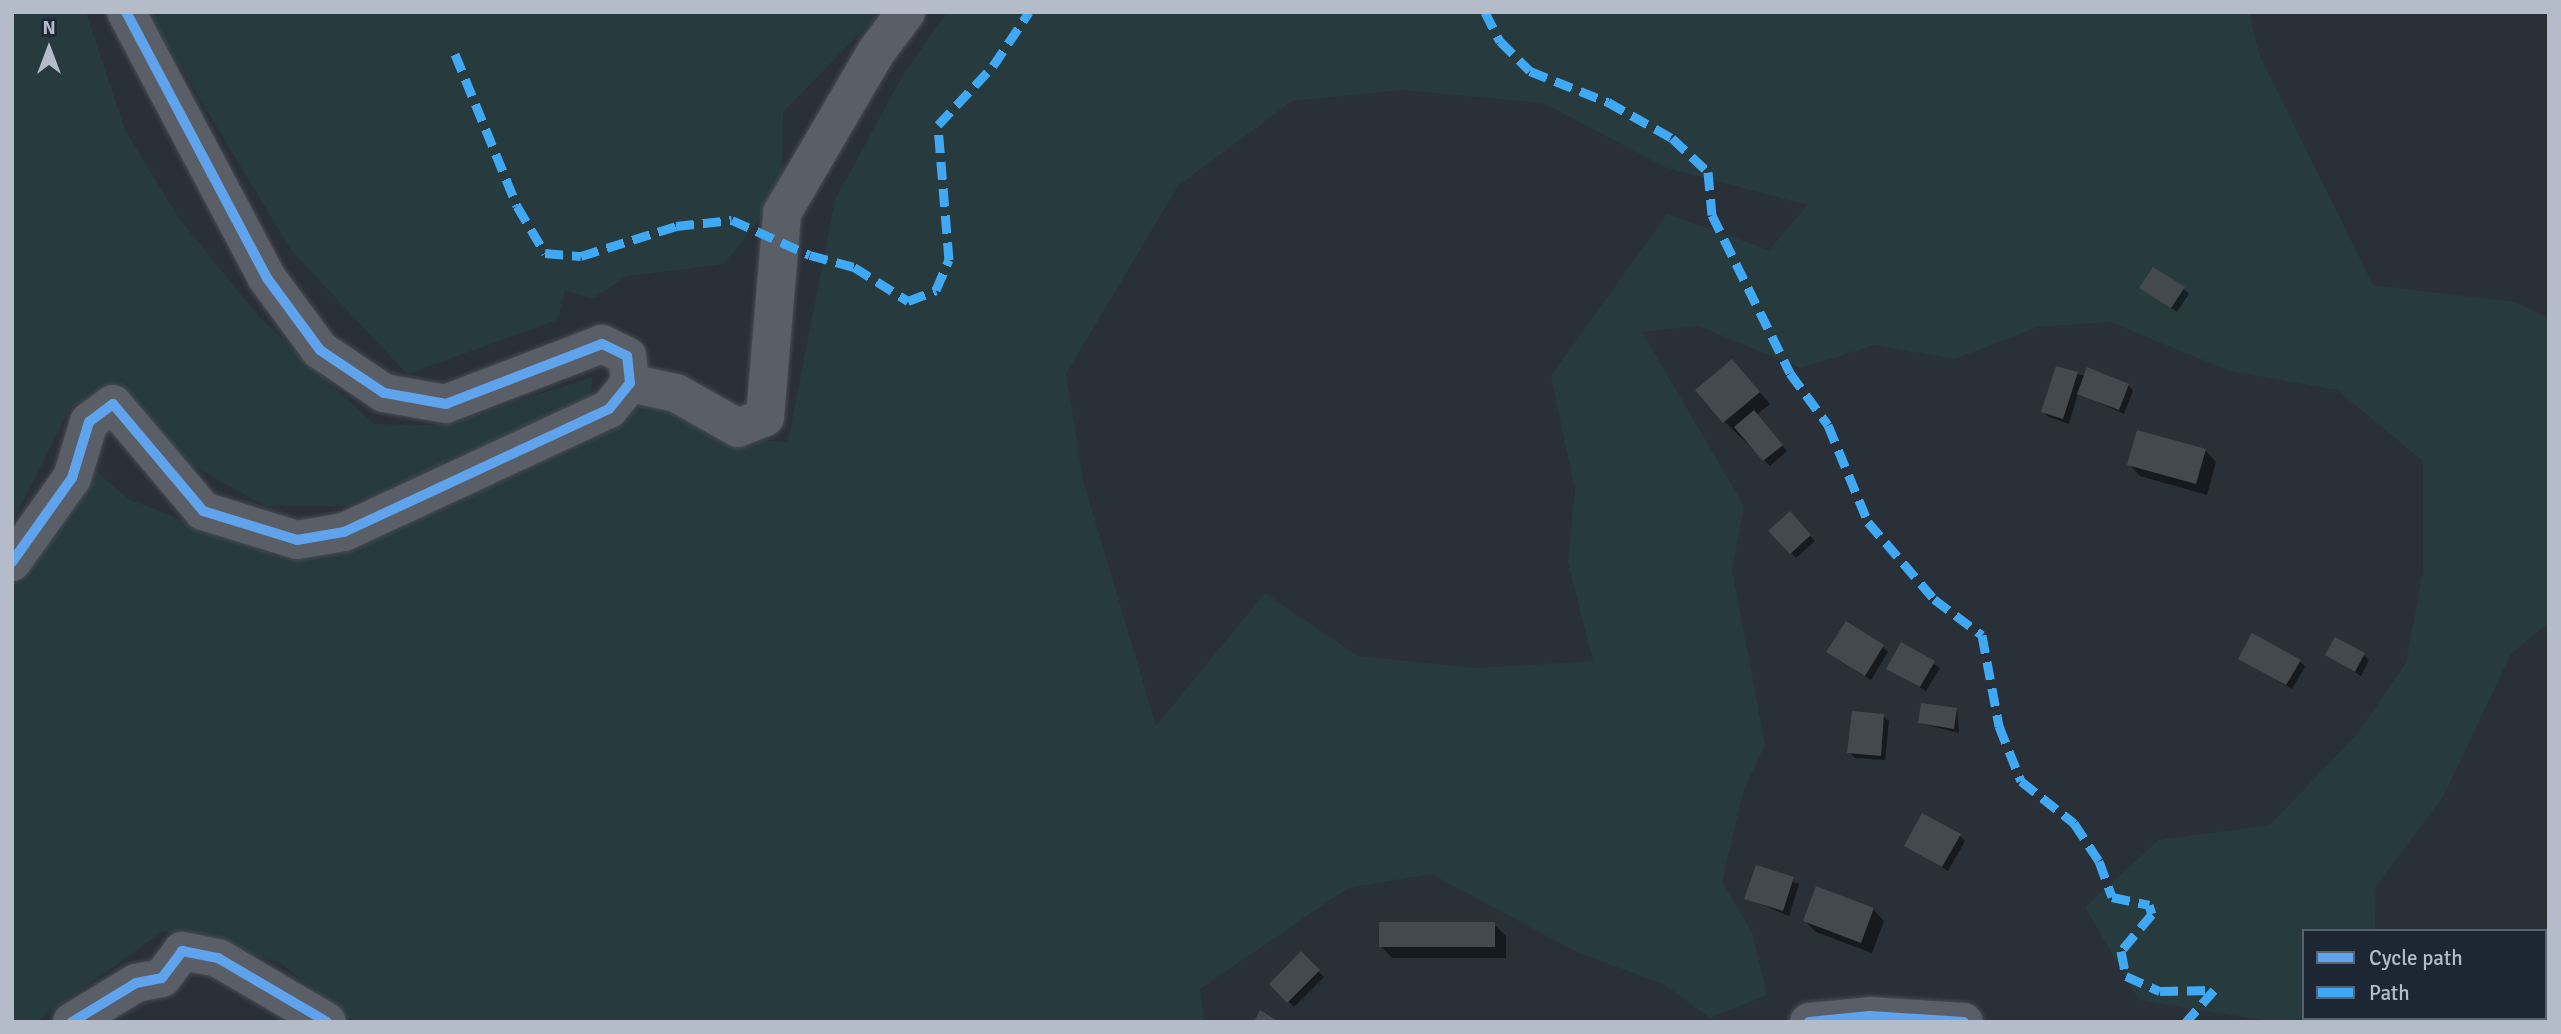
<!DOCTYPE html>
<html>
<head>
<meta charset="utf-8">
<style>
  body { margin:0 }
  #map { position:relative; width:2561px; height:1034px; overflow:hidden; background:#2a3038; font-family:Signika,sans-serif }
  div>[style] { position:absolute }
  [style*='--x'] { left:calc(var(--x)*1px); top:calc(var(--y)*1px); width:calc(var(--w)*1px); rotate:calc(var(--a)*1deg) }
  .green>* { inset:0; background:#273a3e }
  .shadow>* { inset:0; background:#0007 }
  .building>* { inset:0; background:#444950 }
  .roads { filter:drop-shadow(0 0 2px #484c53) drop-shadow(0 0 2px #484c53) }
  .minor>* { height:38px; margin:-19px; padding:0 19px; transform-origin:19px; border-radius:19px; background:#5a5e66 }
  .quiet>* { height:9px; margin-top:-4.5px; transform-origin:0; background:repeating-linear-gradient(90deg,#3fa9f5 0 18px,transparent 0 27px) }
  .cycleway>* { height:10px; margin:-5px; padding:0 5px; transform-origin:5px; border-radius:5px; background:#60a3ed }
  span { translate:-50% -50%; white-space:nowrap; text-align:center; line-height:1.15; -webkit-text-stroke:5px #1d2633; paint-order:stroke }
  .frame { position:absolute; inset:0; border:14px solid #b4bcc9; pointer-events:none }
  .legend { position:absolute; left:2302px; top:929px; width:245px; height:91px; box-sizing:border-box; background:#1d2633; border:2px solid #59626f; margin:0; padding:9px 12px; list-style:none; font-size:21px; color:#b4bcc9 }
  .legend li { display:flex; align-items:center; gap:14px; height:35px }
  .legend b { width:35px; border:2px solid #59626f }
  .north { position:absolute; left:14px; top:14px; width:70px; height:70px; -webkit-text-stroke:5px #1d2633; paint-order:stroke; rotate:0deg; font-size:19px; font-weight:700; line-height:28px; text-align:center; color:#b4bcc9 }
  .north::after { content:''; display:block; margin:auto; width:24px; height:32px; background:#b4bcc9; clip-path:polygon(50% 0,100% 100%,50% 72%,0 100%) }
</style>
</head>
<body>
<div id="map">
  <div class="green">
    <i style="clip-path:polygon(12px 12px,86px 12px,125px 130px,178px 217px,259px 317px,374px 424px,441px 425px,593px 377px,590px 399px,348px 506px,265px 506px,181px 459px,120px 383px,70px 408px,12px 524px)"></i>
    <i style="clip-path:polygon(147px 12px,881px 12px,783px 112px,782px 213px,761px 217px,724px 264px,627px 276px,594px 298px,565px 291px,557px 320px,407px 374px,292px 251px)"></i>
    <i style="clip-path:polygon(evenodd,947px 12px,2249px 12px,2259px 54px,2373px 285px,2515px 302px,2549px 318px,2549px 622px,2511px 654px,2444px 795px,2376px 886px,2375px 931px,2304px 931px,2304px 1018px,2373px 1022px,2274px 1022px,2139px 1000px,2085px 907px,2159px 840px,2270px 825px,2358px 733px,2406px 663px,2423px 571px,2423px 461px,2337px 390px,2230px 371px,2110px 322px,2038px 327px,1955px 359px,1875px 345px,1800px 368px,1699px 326px,1642px 332px,1744px 506px,1732px 569px,1765px 745px,1743px 792px,1722px 882px,1752px 932px,1767px 995px,1710px 1018px,1665px 985px,1575px 951px,1431px 874px,1348px 888px,1200px 989px,1204px 1022px,352px 1022px,281px 963px,163px 931px,37px 1022px,12px 1022px,12px 586px,93px 469px,130px 500px,276px 555px,342px 543px,650px 398px,725px 438px,788px 442px,835px 200px,903px 75px,947px 12px,1402px 90px,1543px 103px,1667px 168px,1808px 205px,1769px 250px,1667px 214px,1551px 376px,1575px 490px,1568px 562px,1593px 661px,1476px 668px,1358px 656px,1265px 593px,1156px 726px,1083px 480px,1066px 374px,1178px 186px,1292px 101px,1402px 90px)"></i>
  </div>
  <div class="shadow">
    <i style="clip-path:polygon(2142px 288px,2184px 289px,2189px 294px,2177px 312px)"></i>
    <i style="clip-path:polygon(1743px 373px,1770px 404px,1756px 415px,1787px 451px,1770px 466px,1724px 421px)"></i>
    <i style="clip-path:polygon(2077px 374px,2128px 385px,2133px 391px,2124px 414px,2078px 393px,2069px 424px,2049px 417px,2043px 412px)"></i>
    <i style="clip-path:polygon(2205px 450px,2216px 462px,2207px 495px,2140px 476px,2129px 464px)"></i>
    <i style="clip-path:polygon(1790px 514px,1815px 541px,1796px 558px,1771px 531px)"></i>
    <i style="clip-path:polygon(1902px 644px,1940px 668px,1926px 691px,1888px 669px)"></i>
    <i style="clip-path:polygon(1883px 647px,1888px 652px,1871px 680px,1828px 652px)"></i>
    <i style="clip-path:polygon(2327px 655px,2364px 655px,2369px 660px,2361px 676px)"></i>
    <i style="clip-path:polygon(2241px 659px,2300px 661px,2305px 667px,2292px 689px)"></i>
    <i style="clip-path:polygon(1957px 709px,1959px 733px,1920px 723px)"></i>
    <i style="clip-path:polygon(1883px 716px,1889px 721px,1885px 760px,1855px 758px,1849px 752px)"></i>
    <i style="clip-path:polygon(1960px 836px,1965px 841px,1948px 871px,1906px 845px)"></i>
    <i style="clip-path:polygon(1757px 867px,1799px 884px,1789px 916px,1746px 898px)"></i>
    <i style="clip-path:polygon(1873px 909px,1884px 921px,1872px 953px,1816px 932px,1805px 921px)"></i>
    <i style="clip-path:polygon(1494px 924px,1506px 936px,1506px 958px,1392px 958px,1381px 946px)"></i>
    <i style="clip-path:polygon(1301px 954px,1324px 977px,1294px 1007px,1271px 984px)"></i>
  </div>
  <div class="building">
    <i style="clip-path:polygon(2153px 267px,2185px 287px,2171px 308px,2139px 288px)"></i>
    <i style="clip-path:polygon(1732px 359px,1760px 392px,1723px 423px,1695px 390px)"></i>
    <i style="clip-path:polygon(2056px 366px,2078px 372px,2063px 419px,2041px 412px)"></i>
    <i style="clip-path:polygon(2087px 367px,2129px 384px,2119px 410px,2077px 394px)"></i>
    <i style="clip-path:polygon(1754px 410px,1783px 445px,1763px 461px,1734px 427px)"></i>
    <i style="clip-path:polygon(2137px 430px,2206px 449px,2196px 484px,2127px 465px)"></i>
    <i style="clip-path:polygon(1790px 511px,1811px 535px,1790px 554px,1768px 531px)"></i>
    <i style="clip-path:polygon(1846px 621px,1884px 645px,1865px 676px,1826px 652px)"></i>
    <i style="clip-path:polygon(2252px 633px,2301px 660px,2286px 685px,2238px 659px)"></i>
    <i style="clip-path:polygon(2335px 637px,2365px 653px,2355px 672px,2325px 655px)"></i>
    <i style="clip-path:polygon(1901px 642px,1935px 661px,1920px 687px,1886px 669px)"></i>
    <i style="clip-path:polygon(1921px 703px,1957px 708px,1954px 729px,1918px 723px)"></i>
    <i style="clip-path:polygon(1852px 711px,1884px 714px,1881px 756px,1847px 753px)"></i>
    <i style="clip-path:polygon(1922px 813px,1961px 834px,1942px 867px,1904px 846px)"></i>
    <i style="clip-path:polygon(1756px 865px,1794px 877px,1783px 911px,1744px 899px)"></i>
    <i style="clip-path:polygon(1816px 886px,1874px 908px,1861px 943px,1803px 921px)"></i>
    <i style="clip-path:polygon(1379px 922px,1495px 922px,1495px 947px,1379px 947px)"></i>
    <i style="clip-path:polygon(1301px 951px,1320px 970px,1287px 1003px,1269px 984px)"></i>
    <i style="clip-path:polygon(1260px 1010px,1279px 1022px,1254px 1022px)"></i>
  </div>
  <div class="roads">
    <div class="minor">
      <i style="--x:630;--y:383;--w:47;--a:12.3"></i>
      <i style="--x:676;--y:393;--w:71;--a:29.4"></i>
      <i style="--x:738;--y:428;--w:29;--a:-22"></i>
      <i style="--x:765;--y:417;--w:205;--a:-85.2"></i>
      <i style="--x:782;--y:213;--w:186;--a:-59.7"></i>
      <i style="--x:876;--y:52;--w:50;--a:-53.1"></i>
      <i style="--x:12;--y:562;--w:103;--a:-54.5"></i>
      <i style="--x:72;--y:478;--w:59;--a:-73.1"></i>
      <i style="--x:89;--y:422;--w:30;--a:-37"></i>
      <i style="--x:113;--y:404;--w:140;--a:49.9"></i>
      <i style="--x:203;--y:511;--w:98;--a:17.1"></i>
      <i style="--x:297;--y:540;--w:48;--a:-9.7"></i>
      <i style="--x:344;--y:532;--w:292;--a:-24.9"></i>
      <i style="--x:609;--y:409;--w:33;--a:-51"></i>
      <i style="--x:630;--y:383;--w:27;--a:-96"></i>
      <i style="--x:627;--y:356;--w:28;--a:-154"></i>
      <i style="--x:602;--y:344;--w:167;--a:159"></i>
      <i style="--x:446;--y:404;--w:63;--a:-169.9"></i>
      <i style="--x:384;--y:393;--w:77;--a:-146.1"></i>
      <i style="--x:320;--y:350;--w:89;--a:-126.4"></i>
      <i style="--x:267;--y:278;--w:301;--a:-117.9"></i>
      <i style="--x:72;--y:1022;--w:75;--a:-31.4"></i>
      <i style="--x:136;--y:983;--w:26;--a:-11"></i>
      <i style="--x:162;--y:978;--w:34;--a:-53"></i>
      <i style="--x:182;--y:951;--w:37;--a:11"></i>
      <i style="--x:218;--y:958;--w:126;--a:30.4"></i>
      <i style="--x:1809;--y:1022;--w:61;--a:-5.6"></i>
      <i style="--x:1870;--y:1016;--w:94;--a:3.7"></i>
    </div>
  </div>
  <div class="quiet">
    <i style="--x:1485;--y:12;--w:33;--a:63"></i>
    <i style="--x:1500;--y:41;--w:42;--a:45"></i>
    <i style="--x:1530;--y:71;--w:84;--a:21.7"></i>
    <i style="--x:1608;--y:102;--w:73;--a:29.4"></i>
    <i style="--x:1672;--y:138;--w:50;--a:43.4"></i>
    <i style="--x:1708;--y:172;--w:43;--a:84.7"></i>
    <i style="--x:1712;--y:215;--w:176;--a:63.7"></i>
    <i style="--x:1790;--y:373;--w:64;--a:53.8"></i>
    <i style="--x:1828;--y:425;--w:105;--a:67.6"></i>
    <i style="--x:1868;--y:522;--w:101;--a:49.4"></i>
    <i style="--x:1934;--y:599;--w:60;--a:36.9"></i>
    <i style="--x:1982;--y:635;--w:93;--a:79.4"></i>
    <i style="--x:1999;--y:726;--w:59;--a:68.2"></i>
    <i style="--x:2021;--y:781;--w:68;--a:38.4"></i>
    <i style="--x:2074;--y:823;--w:45;--a:56.7"></i>
    <i style="--x:2099;--y:861;--w:38;--a:70"></i>
    <i style="--x:2112;--y:897;--w:38;--a:12"></i>
    <i style="--x:2149;--y:905;--w:9;--a:72"></i>
    <i style="--x:2152;--y:914;--w:48;--a:130"></i>
    <i style="--x:2121;--y:951;--w:25;--a:79"></i>
    <i style="--x:2126;--y:976;--w:37;--a:24"></i>
    <i style="--x:2160;--y:991;--w:54;--a:-1.1"></i>
    <i style="--x:2214;--y:990;--w:43;--a:131.2"></i>
    <i style="--x:455;--y:54;--w:164;--a:67.8"></i>
    <i style="--x:517;--y:206;--w:55;--a:59.2"></i>
    <i style="--x:545;--y:253;--w:36;--a:5"></i>
    <i style="--x:581;--y:256;--w:100;--a:-17.5"></i>
    <i style="--x:676;--y:226;--w:56;--a:-6.1"></i>
    <i style="--x:732;--y:220;--w:85;--a:24.2"></i>
    <i style="--x:810;--y:255;--w:46;--a:15.3"></i>
    <i style="--x:854;--y:267;--w:64;--a:32.2"></i>
    <i style="--x:908;--y:301;--w:30;--a:-21"></i>
    <i style="--x:936;--y:290;--w:33;--a:-67"></i>
    <i style="--x:949;--y:260;--w:135;--a:-94.7"></i>
    <i style="--x:938;--y:125;--w:81;--a:-47"></i>
    <i style="--x:993;--y:66;--w:65;--a:-56.3"></i>
  </div>
  <div class="cycleway">
    <i style="--x:12;--y:562;--w:103;--a:-54.5"></i>
    <i style="--x:72;--y:478;--w:59;--a:-73.1"></i>
    <i style="--x:89;--y:422;--w:30;--a:-37"></i>
    <i style="--x:113;--y:404;--w:140;--a:49.9"></i>
    <i style="--x:203;--y:511;--w:98;--a:17.1"></i>
    <i style="--x:297;--y:540;--w:48;--a:-9.7"></i>
    <i style="--x:344;--y:532;--w:292;--a:-24.9"></i>
    <i style="--x:609;--y:409;--w:33;--a:-51"></i>
    <i style="--x:630;--y:383;--w:27;--a:-96"></i>
    <i style="--x:627;--y:356;--w:28;--a:-154"></i>
    <i style="--x:602;--y:344;--w:167;--a:159"></i>
    <i style="--x:446;--y:404;--w:63;--a:-169.9"></i>
    <i style="--x:384;--y:393;--w:77;--a:-146.1"></i>
    <i style="--x:320;--y:350;--w:89;--a:-126.4"></i>
    <i style="--x:267;--y:278;--w:301;--a:-117.9"></i>
    <i style="--x:72;--y:1022;--w:75;--a:-31.4"></i>
    <i style="--x:136;--y:983;--w:26;--a:-11"></i>
    <i style="--x:162;--y:978;--w:34;--a:-53"></i>
    <i style="--x:182;--y:951;--w:37;--a:11"></i>
    <i style="--x:218;--y:958;--w:126;--a:30.4"></i>
    <i style="--x:1809;--y:1022;--w:61;--a:-5.6"></i>
    <i style="--x:1870;--y:1016;--w:94;--a:3.7"></i>
  </div>
  <div class="frame"></div>
  <ul class="legend">
  <li><b style="height:9px;background:#60a3ed"></b>Cycle path</li>
  <li><b style="height:9px;background:#3fa9f5"></b>Path</li>
  </ul>
  <div class="north">N</div>
</div>
</body>
</html>
